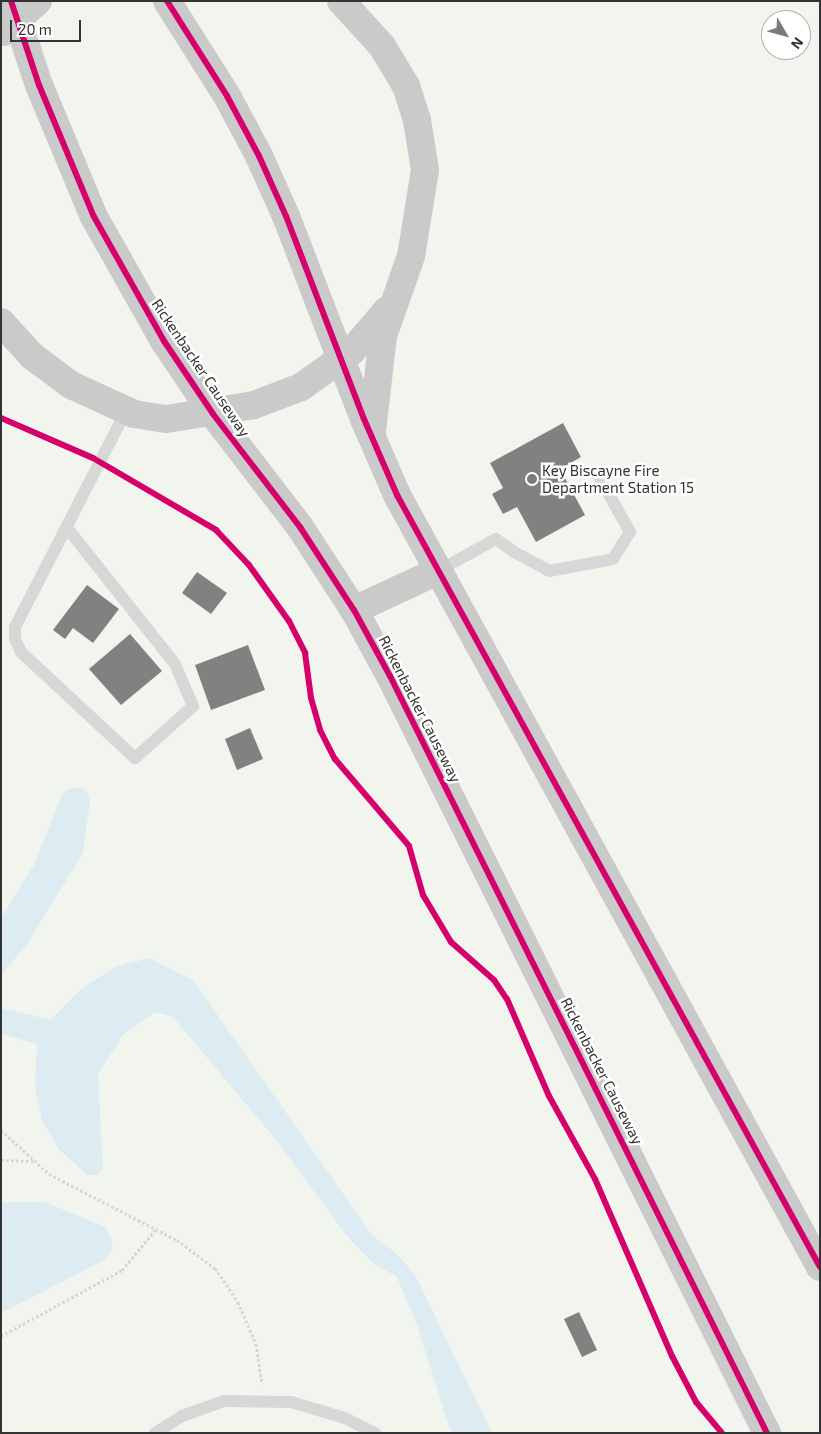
<!DOCTYPE html>
<html>
<head>
<meta charset="utf-8">
<style>
  body { margin:0 }
  #map { position:relative; width:821px; height:1434px; overflow:hidden; background:#fff; font-family:"Exo 2",sans-serif }
  div>[style] { position:absolute }
  [style*='--x'] { left:calc(var(--x)*1px); top:calc(var(--y)*1px); width:calc(var(--w)*1px); rotate:calc(var(--a)*1deg) }
  .green>* { inset:0; background:#f1f5ed }
  .water>* { inset:0; background:#ddebf3 }
  .building>* { inset:0; background:#818181 }
  .path>* { height:3px; margin-top:-1.5px; transform-origin:0; background:repeating-linear-gradient(90deg,#d6d6d6 0 2.5px,transparent 0 5px) }
  .lane>* { height:12px; margin:-6px; padding:0 6px; transform-origin:6px; border-radius:6px; background:#d7d7d7 }
  .primary>* { height:28px; margin:-14px; padding:0 14px; transform-origin:14px; border-radius:14px; background:#cacaca }
  .cycleway>* { height:6px; margin:-3px; padding:0 3px; transform-origin:3px; border-radius:3px; background:#d6006c }
  .dots>* { width:14px; height:14px; translate:-50% -50%; box-sizing:border-box; border:2px solid #fff; border-radius:50% }
  span { translate:-50% -50%; white-space:nowrap; text-align:center; line-height:1.15; -webkit-text-stroke:5px #fff; paint-order:stroke }
  .street-label { font-size:15px; color:#333 }
  .poi-label { font-size:15px; color:#333 }
  .left { translate:0 -50%; text-align:left }
  .frame { position:absolute; inset:0; border:2px solid #333; pointer-events:none }
  .north { position:absolute; left:761px; top:10px; width:50px; height:50px; box-sizing:border-box; background:#fff; border:1px solid #adadad; border-radius:50%; rotate:127deg; font-size:14px; font-weight:700; line-height:20px; text-align:center; color:#333 }
  .north::after { content:''; display:block; margin:auto; width:18px; height:22px; background:#7a7a7a; clip-path:polygon(50% 0,100% 100%,50% 72%,0 100%) }
  .scale { position:absolute; left:10px; top:20px; width:71px; height:22px; box-sizing:border-box; border:2px solid #333; border-top:0; padding-left:6px; font-size:15px; line-height:18px; white-space:nowrap; color:#333; -webkit-text-stroke:4px #fff; paint-order:stroke }
</style>
</head>
<body>
<div id="map">
  <div class="green">
    <i style="clip-path:polygon(evenodd,1px 1px,820px 1px,820px 1433px,1px 1433px,1px 1px,771px 20px,801px 20px,801px 50px,771px 50px,771px 20px)"></i>
  </div>
  <div class="water">
    <i style="clip-path:polygon(75px 787px,86px 789px,90px 801px,83px 853px,25px 947px,1px 974px,1px 918px,35px 863px,63px 792px)"></i>
    <i style="clip-path:polygon(149px 958px,193px 980px,372px 1235px,397px 1254px,415px 1275px,492px 1433px,451px 1433px,417px 1325px,397px 1277px,373px 1263px,346px 1235px,277px 1141px,173px 1017px,155px 1012px,123px 1035px,98px 1074px,103px 1167px,98px 1175px,87px 1175px,59px 1149px,42px 1121px,35px 1086px,37px 1044px,1px 1034px,1px 1008px,51px 1020px,81px 989px,115px 967px)"></i>
    <i style="clip-path:polygon(1px 1202px,45px 1202px,105px 1227px,110px 1235px,113px 1249px,105px 1260px,1px 1313px)"></i>
  </div>
  <div class="building">
    <i style="clip-path:polygon(563px 423px,581px 457px,560px 469px,585px 515px,536px 542px,517px 507px,503px 514px,492px 494px,503px 488px,490px 463px)"></i>
    <i style="clip-path:polygon(197px 572px,227px 593px,211px 614px,182px 593px)"></i>
    <i style="clip-path:polygon(87px 585px,119px 609px,93px 643px,73px 628px,65px 639px,53px 630px)"></i>
    <i style="clip-path:polygon(130px 634px,162px 671px,121px 705px,89px 669px)"></i>
    <i style="clip-path:polygon(248px 645px,265px 690px,211px 710px,195px 665px)"></i>
    <i style="clip-path:polygon(250px 728px,263px 759px,237px 770px,225px 739px)"></i>
    <i style="clip-path:polygon(579px 1312px,597px 1350px,582px 1357px,564px 1319px)"></i>
  </div>
  <div class="path">
    <i style="--x:1;--y:1130;--w:65;--a:42.5"></i>
    <i style="--x:49;--y:1174;--w:144;--a:27.3"></i>
    <i style="--x:177;--y:1240;--w:47;--a:36.4"></i>
    <i style="--x:215;--y:1268;--w:41;--a:55.9"></i>
    <i style="--x:238;--y:1302;--w:46;--a:66.8"></i>
    <i style="--x:256;--y:1344;--w:40;--a:81.5"></i>
    <i style="--x:1;--y:1160;--w:33;--a:2"></i>
    <i style="--x:1;--y:1336;--w:138;--a:-28.6"></i>
    <i style="--x:122;--y:1270;--w:53;--a:-50.3"></i>
  </div>
  <div class="lane">
    <i style="--x:68;--y:529;--w:172;--a:51.6"></i>
    <i style="--x:175;--y:664;--w:46;--a:66.8"></i>
    <i style="--x:193;--y:706;--w:78;--a:138.1"></i>
    <i style="--x:135;--y:758;--w:156;--a:-137.1"></i>
    <i style="--x:21;--y:652;--w:14;--a:-115"></i>
    <i style="--x:15;--y:639;--w:12;--a:-90"></i>
    <i style="--x:15;--y:627;--w:243;--a:-62.8"></i>
    <i style="--x:438;--y:571;--w:66;--a:-28.9"></i>
    <i style="--x:496;--y:539;--w:22;--a:36"></i>
    <i style="--x:514;--y:552;--w:40;--a:28"></i>
    <i style="--x:549;--y:571;--w:65;--a:-10.6"></i>
    <i style="--x:613;--y:559;--w:32;--a:-58"></i>
    <i style="--x:630;--y:532;--w:68;--a:-119.2"></i>
    <i style="--x:155;--y:1433;--w:32;--a:-32"></i>
    <i style="--x:182;--y:1416;--w:45;--a:-19.7"></i>
    <i style="--x:224;--y:1401;--w:67;--a:0.9"></i>
    <i style="--x:291;--y:1402;--w:56;--a:16.5"></i>
    <i style="--x:345;--y:1418;--w:34;--a:27"></i>
  </div>
  <div class="primary">
    <i style="--x:11;--y:1;--w:89;--a:71.6"></i>
    <i style="--x:39;--y:85;--w:141;--a:67.4"></i>
    <i style="--x:93;--y:215;--w:145;--a:60.6"></i>
    <i style="--x:164;--y:341;--w:88;--a:56.1"></i>
    <i style="--x:213;--y:414;--w:143;--a:52.4"></i>
    <i style="--x:300;--y:527;--w:99;--a:57"></i>
    <i style="--x:354;--y:610;--w:75;--a:61.4"></i>
    <i style="--x:390;--y:676;--w:846;--a:63.53"></i>
    <i style="--x:167;--y:1;--w:112;--a:57.7"></i>
    <i style="--x:227;--y:96;--w:68;--a:61.9"></i>
    <i style="--x:259;--y:156;--w:66;--a:65.8"></i>
    <i style="--x:286;--y:216;--w:217;--a:69"></i>
    <i style="--x:364;--y:419;--w:83;--a:66.5"></i>
    <i style="--x:397;--y:495;--w:880;--a:61.28"></i>
    <i style="--x:341;--y:1;--w:61;--a:47.7"></i>
    <i style="--x:382;--y:46;--w:47;--a:59"></i>
    <i style="--x:406;--y:86;--w:36;--a:72"></i>
    <i style="--x:417;--y:120;--w:51;--a:80.9"></i>
    <i style="--x:425;--y:170;--w:87;--a:99.2"></i>
    <i style="--x:411;--y:256;--w:85;--a:109.3"></i>
    <i style="--x:383;--y:336;--w:96;--a:96.6"></i>
    <i style="--x:4;--y:32;--w:46;--a:-42.4"></i>
    <i style="--x:1;--y:322;--w:46;--a:47.6"></i>
    <i style="--x:32;--y:356;--w:49;--a:36.6"></i>
    <i style="--x:71;--y:385;--w:69;--a:24.7"></i>
    <i style="--x:134;--y:414;--w:32;--a:9"></i>
    <i style="--x:166;--y:419;--w:89;--a:-9"></i>
    <i style="--x:254;--y:405;--w:50;--a:-21"></i>
    <i style="--x:301;--y:387;--w:62;--a:-35.2"></i>
    <i style="--x:352;--y:351;--w:54;--a:-49.5"></i>
    <i style="--x:354;--y:610;--w:93;--a:-24.9"></i>
  </div>
  <div class="cycleway">
    <i style="--x:11;--y:1;--w:89;--a:71.6"></i>
    <i style="--x:39;--y:85;--w:141;--a:67.4"></i>
    <i style="--x:93;--y:215;--w:145;--a:60.6"></i>
    <i style="--x:164;--y:341;--w:88;--a:56.1"></i>
    <i style="--x:213;--y:414;--w:143;--a:52.4"></i>
    <i style="--x:300;--y:527;--w:99;--a:57"></i>
    <i style="--x:354;--y:610;--w:75;--a:61.4"></i>
    <i style="--x:390;--y:676;--w:846;--a:63.53"></i>
    <i style="--x:167;--y:1;--w:112;--a:57.7"></i>
    <i style="--x:227;--y:96;--w:68;--a:61.9"></i>
    <i style="--x:259;--y:156;--w:66;--a:65.8"></i>
    <i style="--x:286;--y:216;--w:217;--a:69"></i>
    <i style="--x:364;--y:419;--w:83;--a:66.5"></i>
    <i style="--x:397;--y:495;--w:880;--a:61.28"></i>
    <i style="--x:1;--y:418;--w:100;--a:23.5"></i>
    <i style="--x:93;--y:458;--w:143;--a:30.3"></i>
    <i style="--x:216;--y:530;--w:48;--a:46.7"></i>
    <i style="--x:249;--y:565;--w:69;--a:54.5"></i>
    <i style="--x:289;--y:621;--w:36;--a:63"></i>
    <i style="--x:305;--y:653;--w:45;--a:82.4"></i>
    <i style="--x:311;--y:698;--w:33;--a:74"></i>
    <i style="--x:320;--y:730;--w:33;--a:63"></i>
    <i style="--x:335;--y:759;--w:114;--a:49.6"></i>
    <i style="--x:409;--y:846;--w:51;--a:74.1"></i>
    <i style="--x:423;--y:895;--w:55;--a:59.2"></i>
    <i style="--x:451;--y:942;--w:57;--a:41.5"></i>
    <i style="--x:494;--y:980;--w:23;--a:56"></i>
    <i style="--x:507;--y:999;--w:106;--a:66.6"></i>
    <i style="--x:549;--y:1096;--w:95;--a:61"></i>
    <i style="--x:595;--y:1179;--w:193;--a:66.5"></i>
    <i style="--x:672;--y:1356;--w:52;--a:62.4"></i>
    <i style="--x:696;--y:1402;--w:40;--a:50"></i>
  </div>
  <div class="dots">
    <i style="left:532px;top:479px;background:#7a7a7a"></i>
  </div>
  <div class="street-label">
    <span style="left:201px;top:368px;rotate:56deg">Rickenbacker Causeway</span>
    <span style="left:420px;top:709px;rotate:63deg">Rickenbacker Causeway</span>
    <span style="left:602px;top:1071px;rotate:63deg">Rickenbacker Causeway</span>
  </div>
  <div class="poi-label">
    <span class="left" style="left:542px;top:479px">Key Biscayne Fire<br>Department Station 15</span>
  </div>
  <div class="frame"></div>
  <div class="north">N</div>
  <div class="scale">20 m</div>
</div>
</body>
</html>
